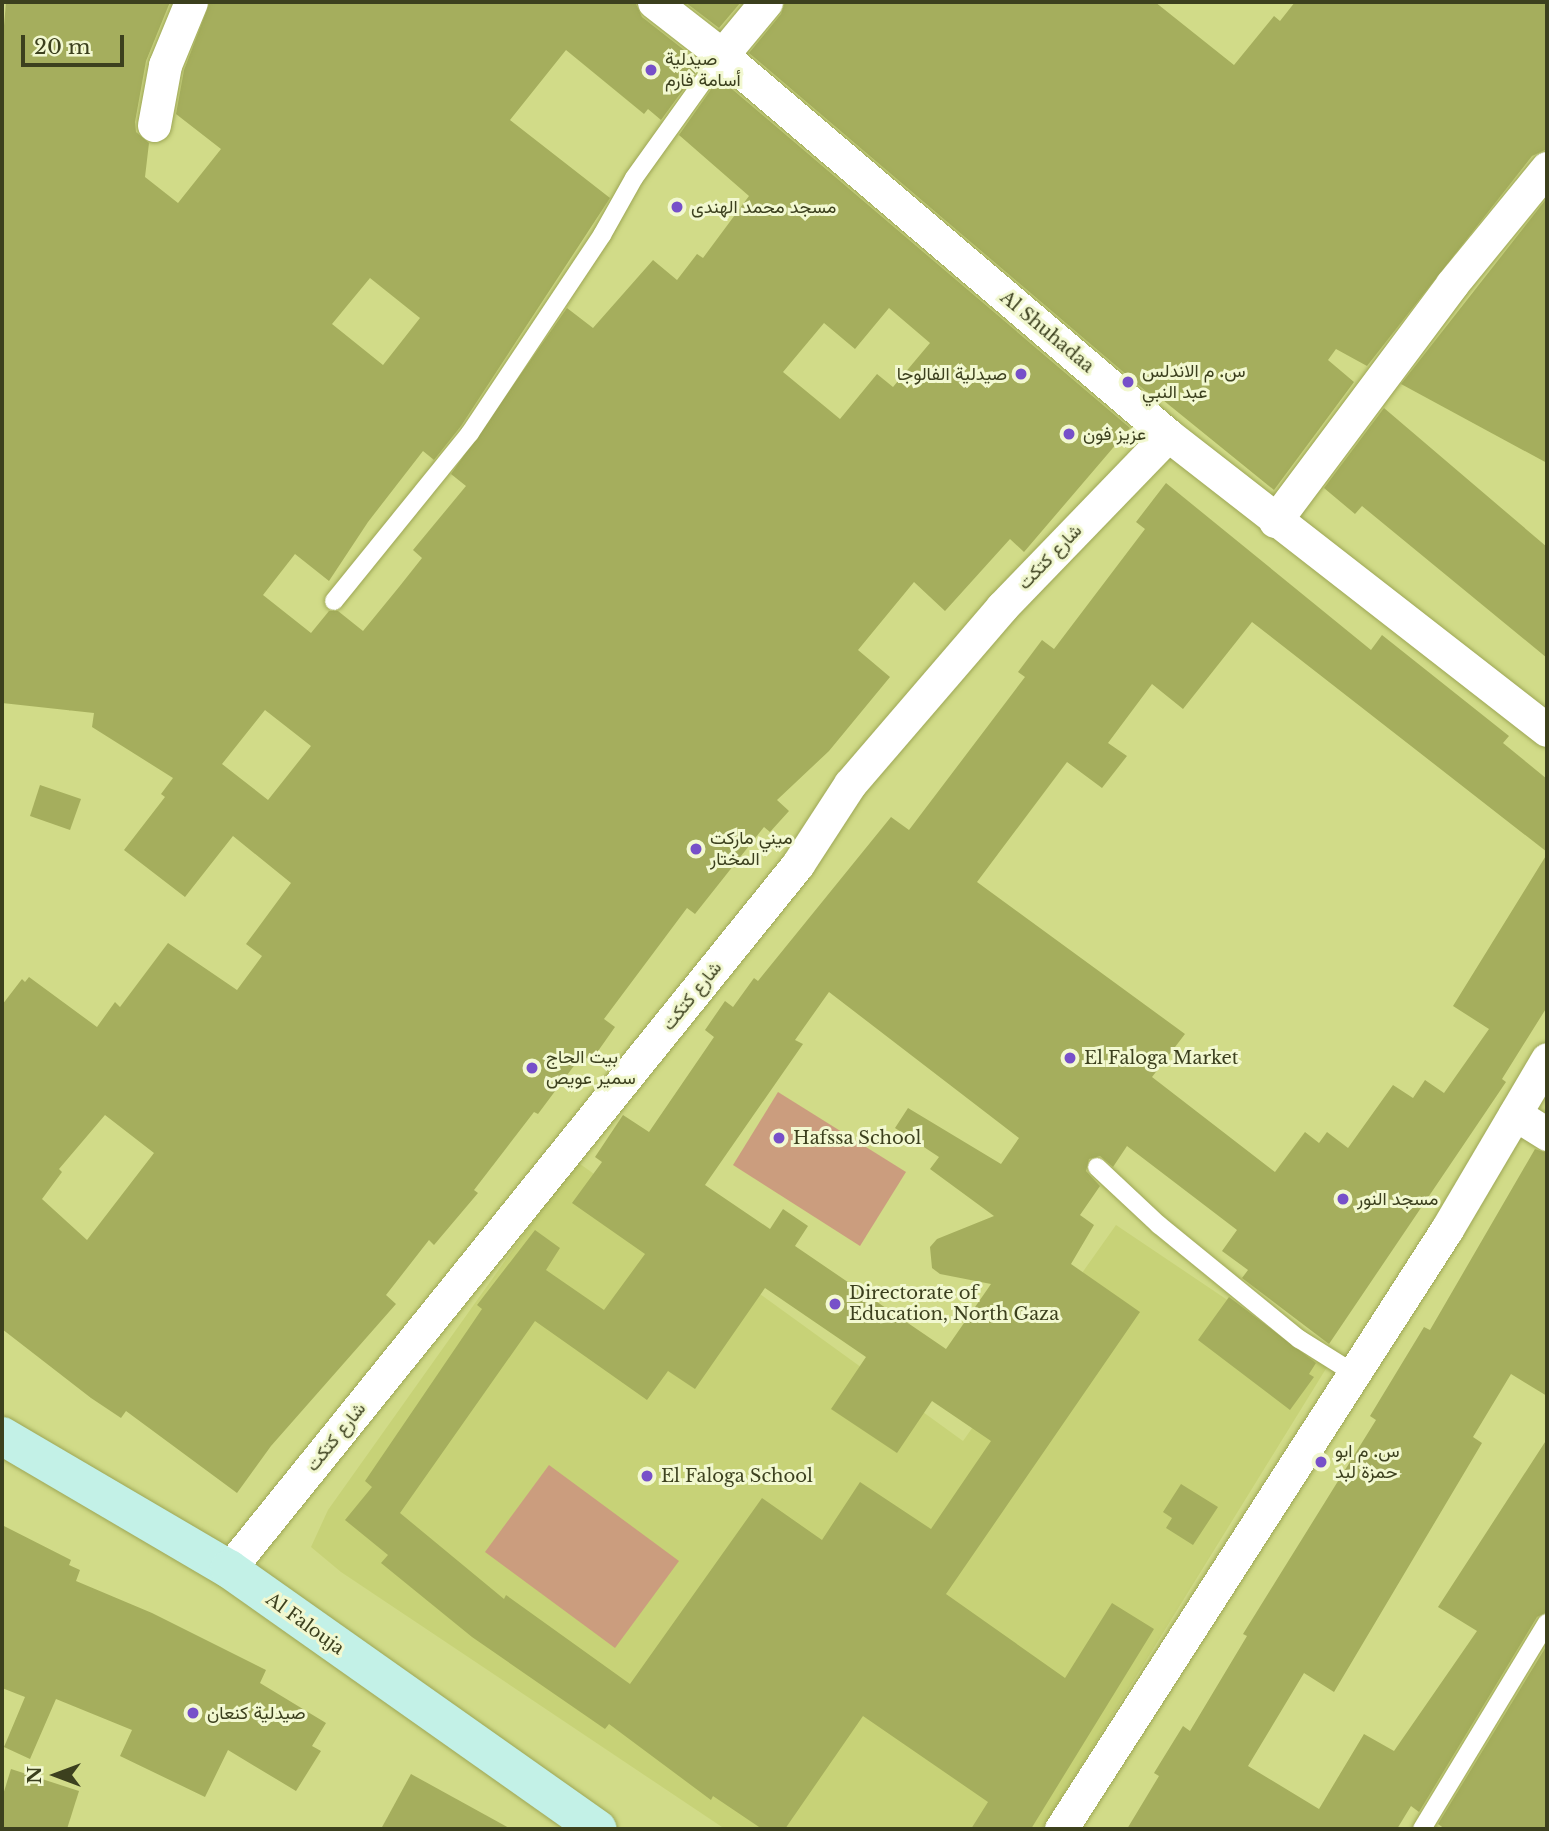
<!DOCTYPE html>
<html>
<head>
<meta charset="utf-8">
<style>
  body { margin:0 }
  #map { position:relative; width:1549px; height:1831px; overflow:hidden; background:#d1db88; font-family:"Libre Baskerville",Vazirmatn,serif }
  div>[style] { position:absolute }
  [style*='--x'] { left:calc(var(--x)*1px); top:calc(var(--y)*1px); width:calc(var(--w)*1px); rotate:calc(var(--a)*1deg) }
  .built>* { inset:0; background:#c7d277 }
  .green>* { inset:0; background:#cb9d7e }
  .building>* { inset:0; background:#a5ae5d }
  .roads { filter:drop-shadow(0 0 2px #9da655) drop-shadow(0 0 2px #9da655) }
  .service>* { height:18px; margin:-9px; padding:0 9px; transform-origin:9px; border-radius:9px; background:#fff }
  .minor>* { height:33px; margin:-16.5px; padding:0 16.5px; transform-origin:16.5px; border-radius:16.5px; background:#fff }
  .secondary>* { height:38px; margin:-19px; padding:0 19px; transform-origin:19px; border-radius:19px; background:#c3f1e7 }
  .dots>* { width:19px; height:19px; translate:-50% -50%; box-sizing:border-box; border:4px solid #f2f8d0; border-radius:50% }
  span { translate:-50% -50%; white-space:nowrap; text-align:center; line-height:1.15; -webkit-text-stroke:6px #f2f8d0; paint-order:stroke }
  .poi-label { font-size:18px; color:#3c401e }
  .left { translate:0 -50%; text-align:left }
  .right { translate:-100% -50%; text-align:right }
  .street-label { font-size:18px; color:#3c401e }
  .frame { position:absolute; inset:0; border:4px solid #3c401e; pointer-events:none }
  .north { position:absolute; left:21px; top:1740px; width:70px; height:70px; -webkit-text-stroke:5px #f2f8d0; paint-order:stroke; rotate:270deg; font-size:19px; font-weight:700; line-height:28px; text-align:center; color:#3c401e }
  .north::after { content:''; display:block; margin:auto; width:24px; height:32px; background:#3c401e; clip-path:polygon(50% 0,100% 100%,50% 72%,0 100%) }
  .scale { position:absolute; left:21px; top:35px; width:103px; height:32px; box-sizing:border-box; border:4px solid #3c401e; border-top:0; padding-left:9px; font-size:21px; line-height:24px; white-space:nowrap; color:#3c401e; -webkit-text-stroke:5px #f2f8d0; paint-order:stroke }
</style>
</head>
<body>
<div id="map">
  <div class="built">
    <i style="clip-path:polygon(576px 1161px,963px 1441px,1116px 1225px,1327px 1367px,1042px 1829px,725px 1829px,341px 1572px,311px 1547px,328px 1510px)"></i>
  </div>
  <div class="green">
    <i style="clip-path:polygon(778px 1092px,906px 1172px,860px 1246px,733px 1165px)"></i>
    <i style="clip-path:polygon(549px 1465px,679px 1561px,615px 1648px,485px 1552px)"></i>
  </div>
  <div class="building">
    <i style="clip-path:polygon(evenodd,6px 2px,170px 2px,146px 61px,135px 122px,136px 132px,149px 143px,145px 177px,178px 203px,221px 149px,176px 114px,184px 70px,210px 2px,635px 2px,642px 17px,702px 64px,661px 120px,648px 109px,644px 114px,566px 50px,510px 120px,610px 198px,461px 426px,434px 460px,423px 451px,368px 522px,329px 581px,295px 554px,263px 595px,311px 633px,329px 611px,338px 611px,363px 631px,399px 587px,422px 558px,413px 550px,466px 486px,451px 474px,567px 308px,593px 328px,653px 260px,677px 280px,697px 254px,703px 258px,749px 196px,679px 135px,719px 78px,1130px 428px,1024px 552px,1010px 539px,945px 611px,914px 582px,858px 650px,890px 677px,829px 751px,777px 800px,789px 811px,770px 832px,764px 827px,695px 914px,687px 908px,604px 1019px,615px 1027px,591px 1061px,582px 1055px,538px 1114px,534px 1112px,474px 1190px,478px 1193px,434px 1245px,429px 1240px,386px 1295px,396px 1304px,271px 1446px,237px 1493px,126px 1411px,121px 1418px,91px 1398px,2px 1329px,2px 1005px,22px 979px,25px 982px,29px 977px,97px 1027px,115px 1002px,120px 1007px,168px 943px,237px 990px,262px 956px,246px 944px,291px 883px,233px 836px,185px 897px,124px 850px,165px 797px,161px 794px,173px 778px,92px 727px,94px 713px,2px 703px,2px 49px,6px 2px,370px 278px,420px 318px,383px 365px,332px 324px,370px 278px,6px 2px,889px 308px,930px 343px,893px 387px,877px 374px,840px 419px,783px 372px,824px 323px,855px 349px,889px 308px,6px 2px,265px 710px,311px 746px,268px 800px,222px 764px,265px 710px,6px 2px,105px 1115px,154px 1153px,87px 1240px,42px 1199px,62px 1172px,59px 1169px,105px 1115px)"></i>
    <i style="clip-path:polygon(685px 2px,741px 2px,719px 28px)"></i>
    <i style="clip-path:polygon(785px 2px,1155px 2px,1234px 65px,1274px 16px,1280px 21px,1295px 2px,1547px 2px,1547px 149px,1532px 156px,1367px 366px,1336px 349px,1328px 360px,1354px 382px,1274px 490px,1158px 396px,1155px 399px,749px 53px,781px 14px)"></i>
    <i style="clip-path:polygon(1547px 198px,1547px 463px,1401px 384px)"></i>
    <i style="clip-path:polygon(1384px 408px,1547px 547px,1547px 658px,1362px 506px,1355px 514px,1324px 488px)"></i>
    <i style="clip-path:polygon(evenodd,1166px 483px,1371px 650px,1382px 635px,1509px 736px,1503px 743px,1547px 779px,1547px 852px,1252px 622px,1183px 709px,1152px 684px,1108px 743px,1127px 756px,1102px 788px,1067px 762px,977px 882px,1185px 1034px,1152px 1077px,1275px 1172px,1305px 1132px,1319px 1143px,1327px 1132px,1348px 1148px,1393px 1085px,1413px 1098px,1425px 1080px,1444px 1093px,1489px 1029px,1453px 1006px,1547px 854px,1547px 1007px,1502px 1079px,1506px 1082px,1329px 1344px,1242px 1278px,1248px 1270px,1222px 1251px,1237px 1230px,1127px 1146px,1113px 1167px,1100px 1156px,1089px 1159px,1086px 1171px,1100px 1186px,1080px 1215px,1094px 1225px,1071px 1264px,1140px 1312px,946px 1594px,1065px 1678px,1112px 1603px,1154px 1629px,1031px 1829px,971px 1829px,988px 1802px,863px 1716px,785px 1829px,762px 1829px,713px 1796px,711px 1800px,609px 1724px,605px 1729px,472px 1637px,381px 1563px,388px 1555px,345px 1520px,372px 1487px,365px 1481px,482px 1309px,477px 1305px,535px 1230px,560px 1248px,546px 1270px,604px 1310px,645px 1254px,572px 1203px,602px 1162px,595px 1157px,623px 1115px,649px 1132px,714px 1037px,705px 1030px,725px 1001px,733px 1007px,754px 978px,758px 981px,891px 817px,909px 830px,1025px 677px,1018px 672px,1042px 640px,1054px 649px,1145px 529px,1136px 522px,1166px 483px,829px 992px,1019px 1138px,1001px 1164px,908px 1108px,895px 1128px,939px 1157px,930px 1169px,994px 1216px,937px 1239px,930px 1247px,932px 1268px,940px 1274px,991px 1284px,946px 1349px,795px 1246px,808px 1226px,783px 1209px,770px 1229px,705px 1185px,803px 1044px,795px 1040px,829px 992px,1166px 483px,765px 1288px,866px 1357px,831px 1409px,897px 1453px,932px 1401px,991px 1441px,931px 1529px,860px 1482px,822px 1540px,762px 1498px,630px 1684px,506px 1595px,504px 1599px,400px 1513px,535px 1321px,647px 1400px,668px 1371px,695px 1389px,765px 1288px)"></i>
    <i style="clip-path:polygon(40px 785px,81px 799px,70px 830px,30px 816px)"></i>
    <i style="clip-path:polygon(1535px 1149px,1547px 1153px,1547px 1396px,1511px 1374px,1473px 1437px,1482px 1443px,1334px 1692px,1304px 1673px,1248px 1766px,1319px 1809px,1364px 1734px,1394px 1751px,1477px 1631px,1438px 1607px,1547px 1439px,1547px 1612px,1537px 1617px,1419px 1812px,1411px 1806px,1397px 1829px,1127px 1829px,1159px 1776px,1154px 1773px,1183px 1726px,1190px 1731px,1247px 1636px,1243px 1634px,1376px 1420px,1370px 1416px,1424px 1327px,1430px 1330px)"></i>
    <i style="clip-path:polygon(1229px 1297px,1316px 1363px,1309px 1374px,1314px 1377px,1290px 1410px,1198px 1340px)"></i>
    <i style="clip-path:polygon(1181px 1484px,1218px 1507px,1193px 1545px,1166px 1528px,1172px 1518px,1163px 1512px)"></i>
    <i style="clip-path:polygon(2px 1525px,71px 1560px,69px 1565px,80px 1570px,76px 1581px,152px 1613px,266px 1670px,260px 1683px,326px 1723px,312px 1746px,321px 1751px,296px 1791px,228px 1750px,205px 1797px,120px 1756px,132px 1730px,56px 1699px,30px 1759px,4px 1747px,25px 1697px,2px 1688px)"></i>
    <i style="clip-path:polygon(1547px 1645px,1547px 1829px,1445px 1829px,1438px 1824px)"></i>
    <i style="clip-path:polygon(11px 1769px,79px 1791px,67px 1829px,2px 1829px,2px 1798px)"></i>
    <i style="clip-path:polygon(411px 1774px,511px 1829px,381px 1829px)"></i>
  </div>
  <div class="roads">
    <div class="service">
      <i style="--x:334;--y:601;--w:216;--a:-51"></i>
      <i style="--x:470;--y:433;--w:238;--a:-56.3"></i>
      <i style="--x:602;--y:235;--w:65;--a:-60.7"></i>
      <i style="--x:634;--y:178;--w:151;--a:-54.4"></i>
      <i style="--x:1097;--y:1167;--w:85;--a:43.1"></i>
      <i style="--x:1159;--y:1225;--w:181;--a:39.2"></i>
      <i style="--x:1299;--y:1339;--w:66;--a:32"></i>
      <i style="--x:1422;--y:1829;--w:241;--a:-58.8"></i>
    </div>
    <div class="minor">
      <i style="--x:654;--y:2;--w:86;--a:37.9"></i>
      <i style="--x:722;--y:55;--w:586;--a:40.43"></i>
      <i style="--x:1168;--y:435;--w:480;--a:37.9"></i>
      <i style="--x:722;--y:55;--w:69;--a:-50.3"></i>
      <i style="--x:154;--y:125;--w:61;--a:-79.6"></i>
      <i style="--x:165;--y:65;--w:68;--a:-67.6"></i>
      <i style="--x:1275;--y:521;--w:296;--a:-53.2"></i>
      <i style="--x:1452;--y:284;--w:150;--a:-50.7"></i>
      <i style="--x:1515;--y:1114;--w:38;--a:32"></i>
      <i style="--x:229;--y:1569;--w:906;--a:-51.09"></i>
      <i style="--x:798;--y:864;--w:95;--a:-57"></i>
      <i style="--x:850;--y:784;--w:233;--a:-49.3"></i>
      <i style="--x:1002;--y:607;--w:239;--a:-46"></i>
      <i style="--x:1061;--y:1829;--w:713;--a:-57.25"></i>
      <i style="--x:1447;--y:1229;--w:197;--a:-59.5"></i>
    </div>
    <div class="secondary">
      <i style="--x:2;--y:1436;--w:263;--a:30.4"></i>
      <i style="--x:229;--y:1569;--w:451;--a:35.2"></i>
    </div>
  </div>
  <div class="dots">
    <i style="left:651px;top:70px;background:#7750c9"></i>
    <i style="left:677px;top:207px;background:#7750c9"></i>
    <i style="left:1021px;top:374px;background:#7750c9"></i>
    <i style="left:1128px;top:382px;background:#7750c9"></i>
    <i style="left:1069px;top:434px;background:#7750c9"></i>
    <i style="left:696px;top:849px;background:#7750c9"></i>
    <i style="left:1070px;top:1058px;background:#7750c9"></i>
    <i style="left:532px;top:1068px;background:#7750c9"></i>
    <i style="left:779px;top:1138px;background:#7750c9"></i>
    <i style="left:1343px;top:1199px;background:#7750c9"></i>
    <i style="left:835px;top:1304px;background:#7750c9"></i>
    <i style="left:1321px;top:1462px;background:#7750c9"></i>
    <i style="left:647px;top:1476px;background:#7750c9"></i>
    <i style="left:193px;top:1713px;background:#7750c9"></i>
  </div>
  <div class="poi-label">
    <span class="left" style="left:665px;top:70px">صيدلية<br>أسامة فارم</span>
    <span class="left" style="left:691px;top:207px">مسجد محمد الهندى</span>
    <span class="left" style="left:1142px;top:382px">س. م الاندلس<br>عبد النبي</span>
    <span class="right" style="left:1007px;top:374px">صيدلية الفالوجا</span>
    <span class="left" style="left:1083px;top:434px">عزيز فون</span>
    <span class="left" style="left:710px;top:849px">ميني ماركت<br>المختار</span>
    <span class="left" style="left:546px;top:1068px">بيت الحاج<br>سمير عويص</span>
    <span class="left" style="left:1084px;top:1058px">El Faloga Market</span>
    <span class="left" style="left:793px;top:1138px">Hafssa School</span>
    <span class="left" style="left:1357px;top:1199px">مسجد النور</span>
    <span class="left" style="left:849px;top:1304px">Directorate of<br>Education, North Gaza</span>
    <span class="left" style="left:1335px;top:1462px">س. م ابو<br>حمزة لبد</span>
    <span class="left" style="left:661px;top:1476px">El Faloga School</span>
    <span class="left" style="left:207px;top:1713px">صيدلية كنعان</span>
  </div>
  <div class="street-label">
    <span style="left:1047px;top:332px;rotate:40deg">Al Shuhadaa</span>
    <span style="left:1050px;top:557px;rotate:-46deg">شارع كتكت</span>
    <span style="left:692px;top:996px;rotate:-51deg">شارع كتكت</span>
    <span style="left:336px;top:1437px;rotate:-51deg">شارع كتكت</span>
    <span style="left:305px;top:1624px;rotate:36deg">Al Falouja</span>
  </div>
  <div class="frame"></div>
  <div class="north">N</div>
  <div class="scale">20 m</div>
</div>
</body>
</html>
